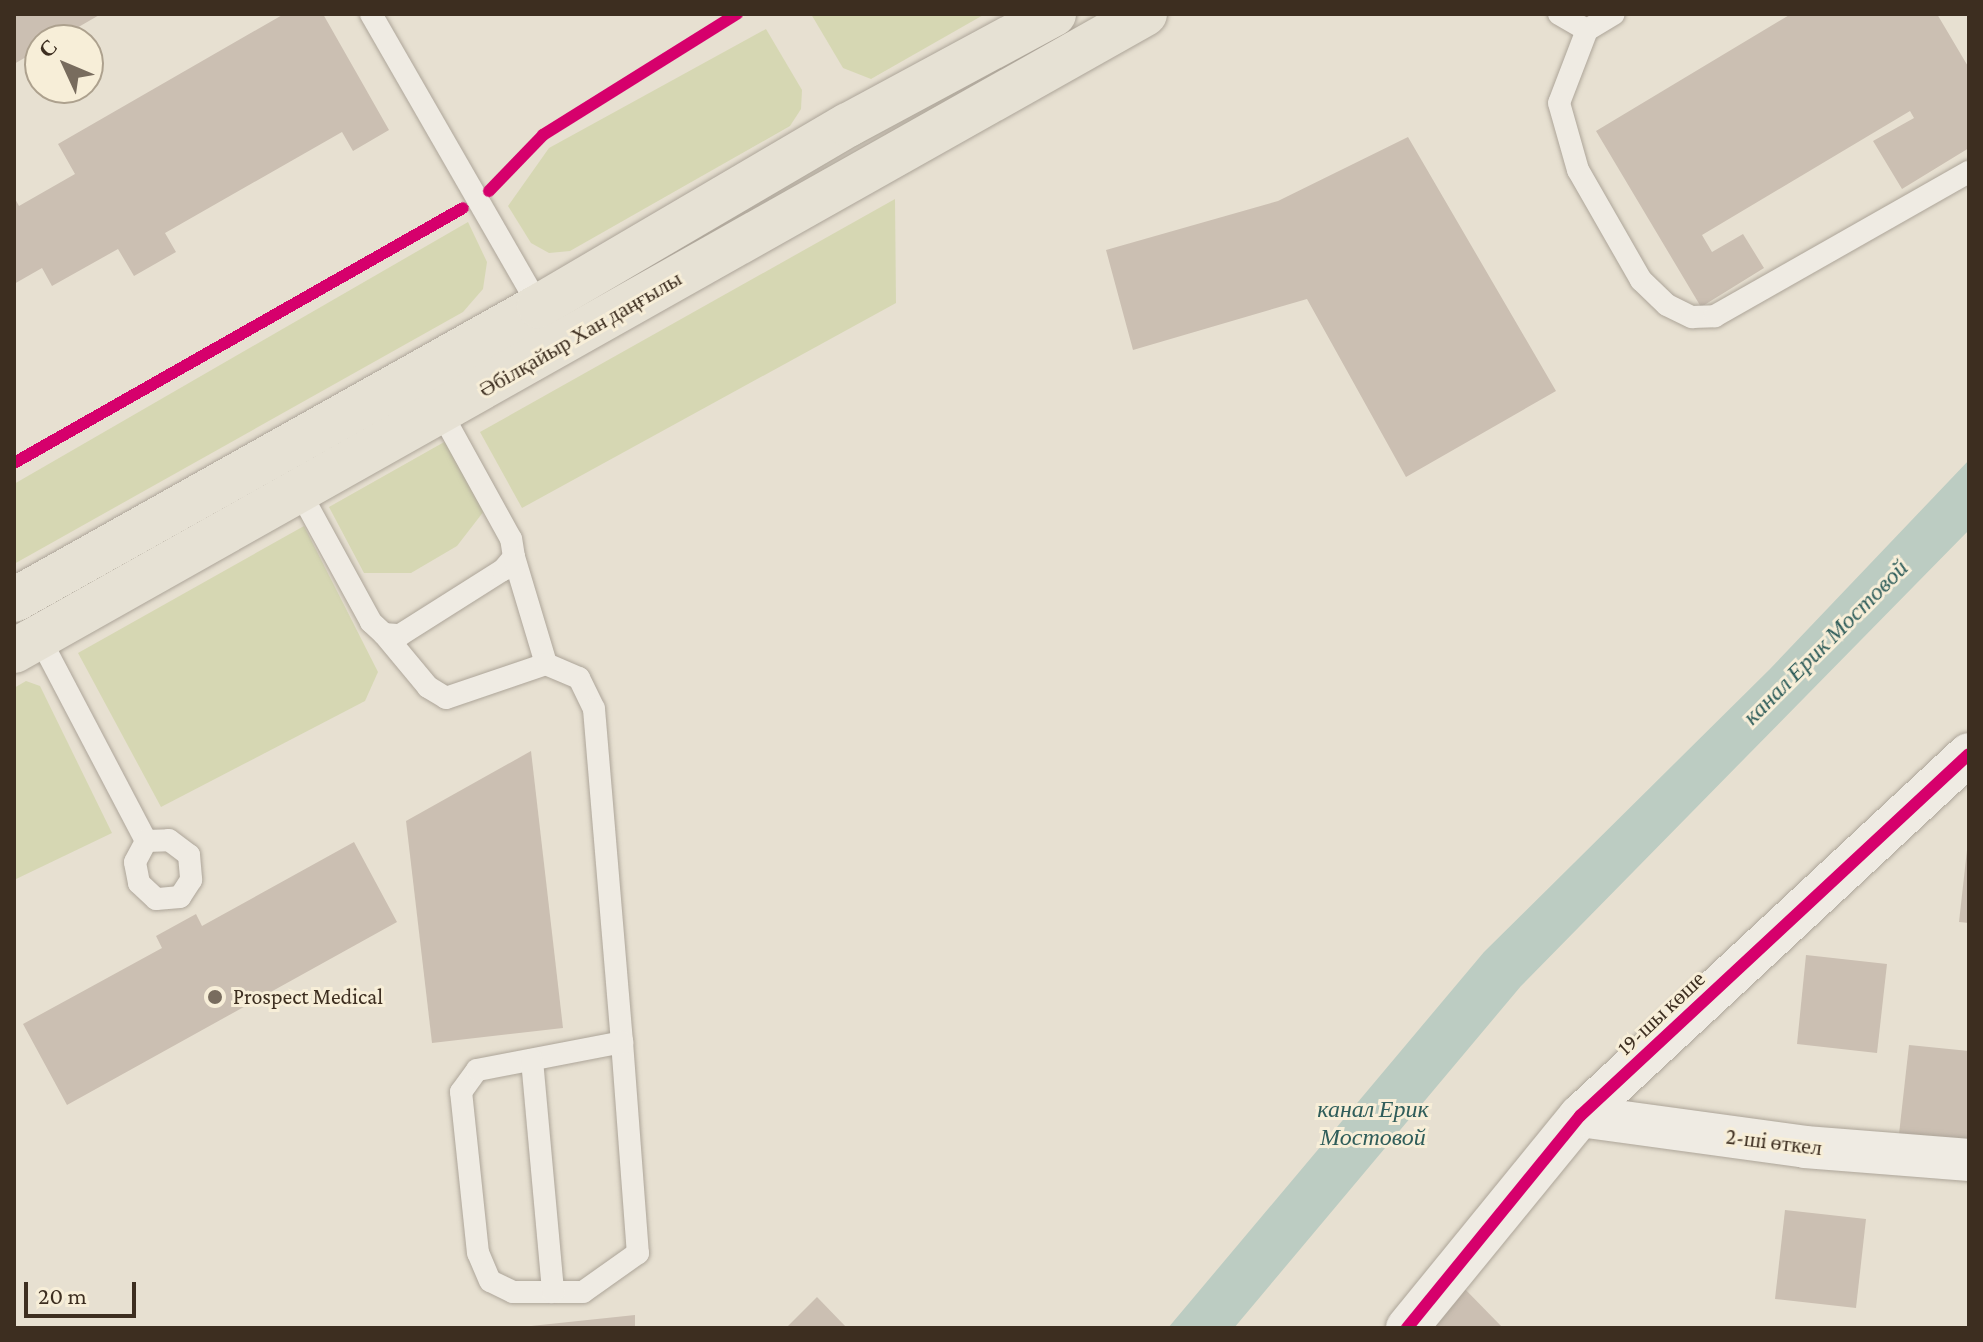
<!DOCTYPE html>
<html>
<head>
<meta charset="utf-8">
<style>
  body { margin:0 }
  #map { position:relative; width:1983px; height:1342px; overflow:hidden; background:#e7e0d1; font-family:"Crimson Pro",serif }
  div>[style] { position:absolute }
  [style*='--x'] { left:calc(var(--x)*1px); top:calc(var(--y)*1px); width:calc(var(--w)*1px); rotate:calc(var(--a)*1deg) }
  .green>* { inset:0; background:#d6d7b3 }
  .water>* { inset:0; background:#bcccc2 }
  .building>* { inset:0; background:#cbbfb2 }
  .roads { filter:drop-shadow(0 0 2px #ada599) drop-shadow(0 0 2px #ada599) }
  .lane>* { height:22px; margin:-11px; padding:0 11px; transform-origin:11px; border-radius:11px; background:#efebe3 }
  .street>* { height:42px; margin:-21px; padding:0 21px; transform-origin:21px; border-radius:21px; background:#efebe3 }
  .primary>* { height:44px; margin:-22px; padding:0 22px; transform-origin:22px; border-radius:22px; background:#e6e1d4 }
  .cycleway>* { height:12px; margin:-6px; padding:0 6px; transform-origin:6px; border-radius:6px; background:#d6006c }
  .dots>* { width:22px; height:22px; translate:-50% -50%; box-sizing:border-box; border:4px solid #f7eed8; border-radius:50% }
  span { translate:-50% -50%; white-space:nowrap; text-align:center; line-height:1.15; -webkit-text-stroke:6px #f7eed8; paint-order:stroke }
  .street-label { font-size:22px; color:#3d2e20 }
  .poi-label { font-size:22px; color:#3d2e20 }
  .left { translate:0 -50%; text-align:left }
  .water-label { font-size:24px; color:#2f5d5a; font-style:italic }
  .frame { position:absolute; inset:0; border:16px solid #3d2e20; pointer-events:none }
  .north { position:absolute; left:24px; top:24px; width:80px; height:80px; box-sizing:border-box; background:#f7eed8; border:2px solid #ada18e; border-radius:50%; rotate:314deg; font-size:22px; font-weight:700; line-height:32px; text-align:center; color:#3d2e20 }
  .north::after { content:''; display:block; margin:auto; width:28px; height:36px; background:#786c5e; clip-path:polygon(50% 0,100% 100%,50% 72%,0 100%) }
  .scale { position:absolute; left:24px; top:1282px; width:112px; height:36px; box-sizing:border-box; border:4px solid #3d2e20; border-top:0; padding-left:10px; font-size:24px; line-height:28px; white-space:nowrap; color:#3d2e20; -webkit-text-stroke:6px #f7eed8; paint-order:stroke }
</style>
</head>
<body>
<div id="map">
  <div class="green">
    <i style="clip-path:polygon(811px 14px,985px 14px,871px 79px,843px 68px)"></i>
    <i style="clip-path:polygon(766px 29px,802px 90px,801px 109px,790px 126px,570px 251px,549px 253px,531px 243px,508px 206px,549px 148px)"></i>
    <i style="clip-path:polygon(895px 199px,896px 303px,522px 508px,480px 432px)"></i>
    <i style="clip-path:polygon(468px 222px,487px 262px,483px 289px,463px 312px,14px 564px,14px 484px)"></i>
    <i style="clip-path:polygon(446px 441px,484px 511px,457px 546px,411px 573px,364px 573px,329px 507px)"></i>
    <i style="clip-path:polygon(304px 526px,378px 672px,365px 701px,161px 807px,78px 653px)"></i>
    <i style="clip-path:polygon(26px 681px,40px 686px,112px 833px,14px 880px,14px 688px)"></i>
  </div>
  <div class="water">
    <i style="clip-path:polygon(1969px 460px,1969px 530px,1521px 986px,1234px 1328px,1168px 1328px,1484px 952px,1770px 669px)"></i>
  </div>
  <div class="building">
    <i style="clip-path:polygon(14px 14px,101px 14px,56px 40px,40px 40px,40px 49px,14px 64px)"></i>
    <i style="clip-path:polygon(284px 14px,323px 14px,389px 130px,353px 151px,342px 132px,165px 233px,176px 252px,134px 276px,118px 249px,52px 286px,42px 268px,14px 284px,14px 197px,19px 206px,75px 174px,58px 144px)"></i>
    <i style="clip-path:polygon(1791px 14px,1937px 14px,1969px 68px,1969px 148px,1902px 189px,1873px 141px,1914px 118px,1910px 111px,1702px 235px,1712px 252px,1743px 234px,1764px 268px,1701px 307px,1596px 131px)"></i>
    <i style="clip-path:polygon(1408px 137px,1556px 391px,1406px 477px,1307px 299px,1133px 350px,1106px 250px,1278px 201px)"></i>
    <i style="clip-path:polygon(531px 751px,563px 1028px,432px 1043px,406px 821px)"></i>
    <i style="clip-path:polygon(354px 842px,397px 922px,67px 1105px,23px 1024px,162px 948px,156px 936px,196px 914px,202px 926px)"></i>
    <i style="clip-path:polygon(1967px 850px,1969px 850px,1969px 923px,1959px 922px)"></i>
    <i style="clip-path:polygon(1806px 955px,1887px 964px,1877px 1053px,1797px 1044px)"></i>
    <i style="clip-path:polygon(1909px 1045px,1969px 1051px,1969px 1142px,1899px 1134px)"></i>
    <i style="clip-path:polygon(1785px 1210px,1866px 1219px,1856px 1308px,1775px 1299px)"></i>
    <i style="clip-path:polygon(1460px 1284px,1503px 1328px,1416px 1328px)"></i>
    <i style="clip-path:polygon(817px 1297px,847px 1328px,786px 1328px)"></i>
    <i style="clip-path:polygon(635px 1315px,635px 1328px,531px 1328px,531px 1326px)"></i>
  </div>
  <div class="roads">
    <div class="lane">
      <i style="--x:371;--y:14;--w:343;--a:60.1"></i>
      <i style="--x:1559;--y:14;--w:32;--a:30"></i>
      <i style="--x:1587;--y:30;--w:31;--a:-31"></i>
      <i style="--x:1587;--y:30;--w:78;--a:111"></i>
      <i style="--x:1559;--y:103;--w:70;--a:74.2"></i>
      <i style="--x:1578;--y:170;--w:127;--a:60.2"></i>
      <i style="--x:1641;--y:280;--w:36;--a:44"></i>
      <i style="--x:1667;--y:305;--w:28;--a:26"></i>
      <i style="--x:1692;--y:317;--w:23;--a:-2"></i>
      <i style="--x:1715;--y:316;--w:292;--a:-29.6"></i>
      <i style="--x:301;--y:494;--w:146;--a:61.3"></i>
      <i style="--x:371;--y:622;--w:18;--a:43"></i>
      <i style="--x:384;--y:634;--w:16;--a:4"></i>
      <i style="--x:400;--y:635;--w:122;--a:-32.3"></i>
      <i style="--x:503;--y:570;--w:17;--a:-50"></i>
      <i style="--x:514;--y:557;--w:18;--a:-99"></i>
      <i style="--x:511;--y:539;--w:143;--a:-118.9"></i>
      <i style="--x:514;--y:557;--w:112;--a:73.3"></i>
      <i style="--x:384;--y:634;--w:69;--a:50.3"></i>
      <i style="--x:428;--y:687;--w:21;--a:31"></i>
      <i style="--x:446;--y:698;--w:106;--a:-18.8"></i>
      <i style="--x:546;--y:664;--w:36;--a:23"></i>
      <i style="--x:579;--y:678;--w:34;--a:64"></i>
      <i style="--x:594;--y:709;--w:334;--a:85.2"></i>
      <i style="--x:622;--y:1042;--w:212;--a:85.7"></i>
      <i style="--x:638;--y:1253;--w:67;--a:144.7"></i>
      <i style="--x:583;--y:1292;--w:70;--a:180"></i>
      <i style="--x:513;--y:1292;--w:25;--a:-154"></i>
      <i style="--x:490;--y:1281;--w:30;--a:-113"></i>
      <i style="--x:478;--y:1253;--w:162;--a:-96"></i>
      <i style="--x:461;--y:1092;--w:27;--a:-54"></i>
      <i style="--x:477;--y:1070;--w:148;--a:-10.9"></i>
      <i style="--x:39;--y:637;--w:230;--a:62.3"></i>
      <i style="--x:169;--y:840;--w:25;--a:37"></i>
      <i style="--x:189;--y:855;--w:25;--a:85"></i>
      <i style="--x:191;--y:880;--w:20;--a:123"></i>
      <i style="--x:180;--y:897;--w:24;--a:175"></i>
      <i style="--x:156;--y:899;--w:23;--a:-137"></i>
      <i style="--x:139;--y:883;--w:21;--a:-101"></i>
      <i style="--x:135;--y:862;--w:24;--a:-62"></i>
      <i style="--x:146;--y:841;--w:23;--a:-2"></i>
      <i style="--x:532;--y:1060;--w:233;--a:84.8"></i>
    </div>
    <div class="street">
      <i style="--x:1580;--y:1116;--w:227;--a:7.8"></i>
      <i style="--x:1805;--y:1147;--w:165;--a:4.5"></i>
      <i style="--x:1407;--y:1328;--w:274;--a:-50.8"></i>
      <i style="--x:1580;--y:1116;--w:531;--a:-42.94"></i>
    </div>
    <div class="primary">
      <i style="--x:14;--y:600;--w:602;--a:-29.25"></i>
      <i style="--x:539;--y:306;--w:358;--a:-30.4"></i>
      <i style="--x:848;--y:125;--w:234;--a:-28.3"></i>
      <i style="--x:14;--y:651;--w:1298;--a:-29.39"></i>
    </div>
  </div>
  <div class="cycleway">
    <i style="--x:489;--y:191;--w:78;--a:-46"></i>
    <i style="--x:543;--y:135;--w:229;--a:-32"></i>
    <i style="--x:14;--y:463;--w:516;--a:-29.59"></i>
    <i style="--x:1407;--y:1328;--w:274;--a:-50.8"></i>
    <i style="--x:1580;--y:1116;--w:531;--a:-42.94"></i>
  </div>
  <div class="dots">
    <i style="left:215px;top:997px;background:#786c5e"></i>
  </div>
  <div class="street-label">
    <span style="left:580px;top:334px;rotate:-30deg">Әбілқайыр Хан даңғылы</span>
    <span style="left:1661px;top:1013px;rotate:-43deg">19-шы көше</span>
    <span style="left:1774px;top:1142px;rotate:7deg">2-шi өткел</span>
  </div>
  <div class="poi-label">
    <span class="left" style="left:233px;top:997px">Prospect Medical</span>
  </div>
  <div class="water-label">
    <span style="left:1825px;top:642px;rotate:-45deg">канал Ерик Мостовой</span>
    <span style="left:1373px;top:1123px">канал Ерик<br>Мостовой</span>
  </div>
  <div class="frame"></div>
  <div class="north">С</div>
  <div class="scale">20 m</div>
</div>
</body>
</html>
